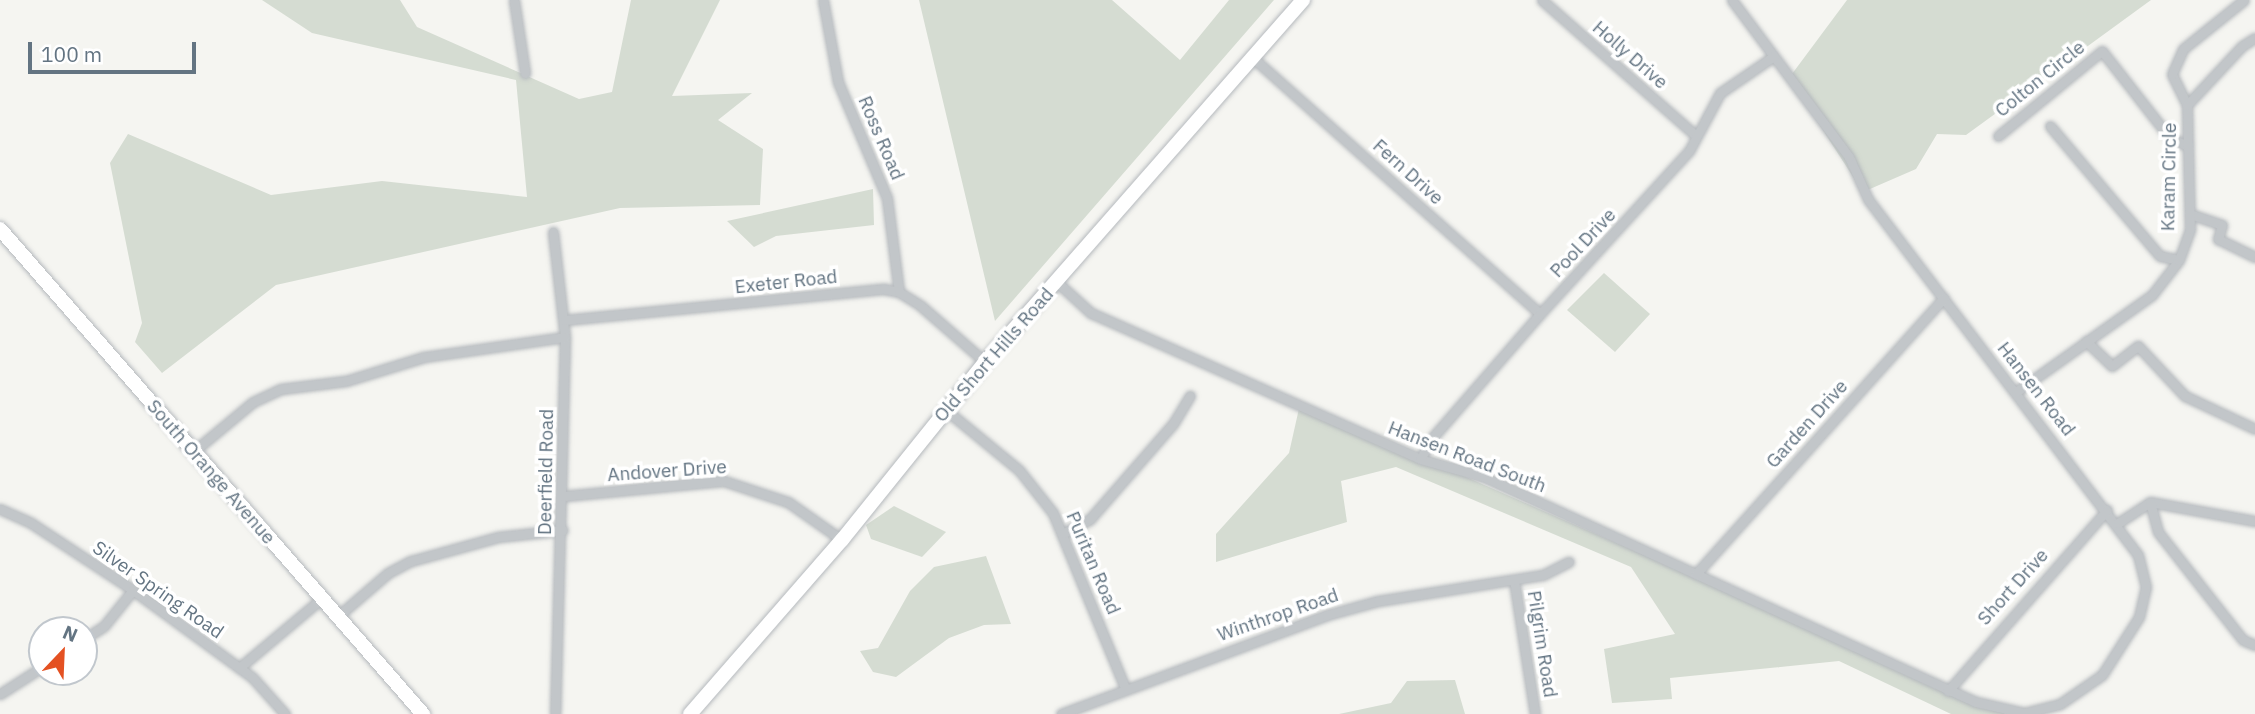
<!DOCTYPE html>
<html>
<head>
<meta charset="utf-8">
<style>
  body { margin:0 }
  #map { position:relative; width:2255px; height:714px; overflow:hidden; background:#f5f5f1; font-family:"IBM Plex Sans",sans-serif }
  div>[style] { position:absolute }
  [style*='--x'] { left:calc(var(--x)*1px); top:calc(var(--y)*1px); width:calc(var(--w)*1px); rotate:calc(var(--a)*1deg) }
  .green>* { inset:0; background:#d5dcd2 }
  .roads { filter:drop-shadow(0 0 2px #b5b9bd) drop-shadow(0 0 2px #b5b9bd) }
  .minor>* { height:9px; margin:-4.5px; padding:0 4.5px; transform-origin:4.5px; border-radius:4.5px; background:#c2c6c9 }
  .primary>* { height:14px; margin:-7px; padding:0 7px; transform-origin:7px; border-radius:7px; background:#fff }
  span { translate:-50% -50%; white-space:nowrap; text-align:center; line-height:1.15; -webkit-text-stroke:7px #fff; paint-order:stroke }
  .street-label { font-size:19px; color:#637482 }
  .north { position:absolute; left:28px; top:616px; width:70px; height:70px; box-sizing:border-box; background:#fff; border:2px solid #c1c7cd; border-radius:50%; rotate:23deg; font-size:19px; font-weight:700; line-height:28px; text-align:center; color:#637482 }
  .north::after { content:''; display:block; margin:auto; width:24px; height:32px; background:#e45122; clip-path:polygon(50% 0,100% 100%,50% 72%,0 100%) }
  .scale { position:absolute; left:28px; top:42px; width:168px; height:32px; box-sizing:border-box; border:4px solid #637482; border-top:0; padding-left:9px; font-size:21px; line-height:24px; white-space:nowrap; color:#637482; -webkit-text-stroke:5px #fff; paint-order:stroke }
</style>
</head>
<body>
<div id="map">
  <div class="green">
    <i style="clip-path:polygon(262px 0,400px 0,417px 27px,579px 99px,612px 92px,631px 0,720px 0,672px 96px,752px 93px,718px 120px,763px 149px,760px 205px,620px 208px,276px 285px,162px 373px,135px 342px,142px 323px,110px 163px,128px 134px,271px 195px,382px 181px,527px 197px,516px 80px,312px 33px)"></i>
    <i style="clip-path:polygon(919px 0,1112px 0,1180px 60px,1229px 0,1274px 0,995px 321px)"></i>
    <i style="clip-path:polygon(1847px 0,2151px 0,1966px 135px,1937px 134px,1916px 169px,1863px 192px,1789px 78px)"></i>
    <i style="clip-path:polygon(873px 189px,874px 225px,776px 236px,754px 247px,727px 221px)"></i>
    <i style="clip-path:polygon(1604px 273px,1650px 314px,1615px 352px,1567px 310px)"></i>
    <i style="clip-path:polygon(1300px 404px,2006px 714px,1951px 714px,1839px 661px,1670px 678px,1672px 699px,1612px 703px,1604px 649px,1675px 634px,1631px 567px,1396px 467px,1341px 481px,1347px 522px,1216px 562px,1216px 534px,1289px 453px)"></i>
    <i style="clip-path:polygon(894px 506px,946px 532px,922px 557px,871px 539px,866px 525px)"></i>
    <i style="clip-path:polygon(986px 556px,1011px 624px,984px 625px,949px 638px,896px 677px,873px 672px,860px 651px,878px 648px,910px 591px,934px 567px)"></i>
    <i style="clip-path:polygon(1455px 680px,1465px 714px,1339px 714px,1391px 703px,1407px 681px)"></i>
  </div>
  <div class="roads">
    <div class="minor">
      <i style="--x:514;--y:0;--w:74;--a:81.4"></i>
      <i style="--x:823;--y:0;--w:83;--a:79.6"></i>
      <i style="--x:838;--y:82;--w:126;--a:67.1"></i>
      <i style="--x:887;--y:198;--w:95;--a:82.7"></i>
      <i style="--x:1542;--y:0;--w:204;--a:41.4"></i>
      <i style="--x:1252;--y:57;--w:386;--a:41.7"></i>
      <i style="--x:2187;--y:105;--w:34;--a:-116"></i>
      <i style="--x:2172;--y:74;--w:27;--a:-66"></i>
      <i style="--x:2183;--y:49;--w:78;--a:-38.8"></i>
      <i style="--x:2050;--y:126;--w:170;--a:49.8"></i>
      <i style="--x:2160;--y:256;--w:19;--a:12"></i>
      <i style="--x:1998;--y:136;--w:134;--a:-39.3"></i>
      <i style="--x:2102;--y:51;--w:110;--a:52"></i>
      <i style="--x:2170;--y:138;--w:20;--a:24"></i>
      <i style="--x:2190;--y:214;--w:34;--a:19"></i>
      <i style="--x:2222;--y:225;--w:15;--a:106"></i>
      <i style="--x:2218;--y:239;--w:41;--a:25.9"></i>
      <i style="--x:553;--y:232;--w:106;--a:83.5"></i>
      <i style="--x:565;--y:337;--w:377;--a:91.5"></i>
      <i style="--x:1057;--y:282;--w:46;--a:42.4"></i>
      <i style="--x:1091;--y:313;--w:360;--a:23.9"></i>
      <i style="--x:1420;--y:459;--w:66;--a:15.7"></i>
      <i style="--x:1484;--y:477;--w:541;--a:24.58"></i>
      <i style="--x:1976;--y:702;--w:49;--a:12.9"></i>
      <i style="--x:2024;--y:713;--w:37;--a:-14"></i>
      <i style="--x:2060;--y:704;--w:51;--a:-34.6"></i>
      <i style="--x:2102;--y:675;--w:69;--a:-57.5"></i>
      <i style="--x:2139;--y:617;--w:31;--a:-77"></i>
      <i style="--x:2146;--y:587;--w:33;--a:-104"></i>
      <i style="--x:2138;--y:555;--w:447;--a:-127.2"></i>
      <i style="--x:1868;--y:199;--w:46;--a:-114.3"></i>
      <i style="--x:1849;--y:157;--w:196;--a:-126.7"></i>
      <i style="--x:565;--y:320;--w:321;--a:-5.6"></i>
      <i style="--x:884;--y:289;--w:15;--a:11"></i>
      <i style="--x:899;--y:292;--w:26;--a:32"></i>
      <i style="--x:921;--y:306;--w:85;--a:41.2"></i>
      <i style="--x:2086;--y:341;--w:36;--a:44"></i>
      <i style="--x:2112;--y:366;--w:33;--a:-38"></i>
      <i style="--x:2138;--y:346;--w:69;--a:46.8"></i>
      <i style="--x:2185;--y:396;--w:77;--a:25.2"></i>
      <i style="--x:2016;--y:392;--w:167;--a:-35.5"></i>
      <i style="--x:2152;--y:295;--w:44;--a:-52.4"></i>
      <i style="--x:2179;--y:260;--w:33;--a:-70"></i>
      <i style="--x:2190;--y:229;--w:124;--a:-91.4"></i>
      <i style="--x:2187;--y:105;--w:81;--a:-47"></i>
      <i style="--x:2242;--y:46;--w:15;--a:-32"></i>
      <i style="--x:946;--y:410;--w:94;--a:39.4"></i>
      <i style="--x:1019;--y:470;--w:55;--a:51.7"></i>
      <i style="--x:1053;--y:513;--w:189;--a:67.6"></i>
      <i style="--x:193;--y:452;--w:78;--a:-39.8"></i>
      <i style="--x:253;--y:402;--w:31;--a:-25"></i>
      <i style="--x:281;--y:389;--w:65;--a:-7"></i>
      <i style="--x:346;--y:381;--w:82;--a:-17.1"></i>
      <i style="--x:424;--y:357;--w:142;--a:-8.1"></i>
      <i style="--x:1420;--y:459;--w:26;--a:-59"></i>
      <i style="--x:1433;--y:437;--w:163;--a:-49"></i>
      <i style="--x:1540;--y:314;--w:221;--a:-47.6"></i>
      <i style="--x:1689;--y:151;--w:66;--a:-61.9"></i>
      <i style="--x:1720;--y:93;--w:65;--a:-34.4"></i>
      <i style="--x:564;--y:496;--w:161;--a:-5.4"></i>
      <i style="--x:724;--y:481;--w:67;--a:18.2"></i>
      <i style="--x:788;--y:502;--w:66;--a:35.1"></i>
      <i style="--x:2150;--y:502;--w:107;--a:10.3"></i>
      <i style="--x:0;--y:509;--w:34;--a:24"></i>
      <i style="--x:31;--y:523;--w:122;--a:33.3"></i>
      <i style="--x:133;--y:590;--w:147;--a:36.2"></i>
      <i style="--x:252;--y:677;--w:50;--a:48.3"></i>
      <i style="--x:2118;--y:523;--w:38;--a:-33"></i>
      <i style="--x:2150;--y:502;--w:31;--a:75"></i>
      <i style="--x:2158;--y:532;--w:137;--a:51.8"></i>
      <i style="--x:2243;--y:640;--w:13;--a:23"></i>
      <i style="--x:1064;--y:533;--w:30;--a:-28"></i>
      <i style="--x:1090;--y:519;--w:126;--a:-48.9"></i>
      <i style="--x:1173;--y:424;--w:33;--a:-59"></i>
      <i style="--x:1696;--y:574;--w:371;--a:-48.1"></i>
      <i style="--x:1514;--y:580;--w:136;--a:81.1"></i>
      <i style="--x:337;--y:617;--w:67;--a:-40.8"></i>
      <i style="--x:388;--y:573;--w:26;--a:-28"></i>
      <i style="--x:411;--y:561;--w:90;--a:-15.4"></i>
      <i style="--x:498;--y:537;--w:65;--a:-6.1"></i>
      <i style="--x:84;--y:639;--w:24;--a:-33"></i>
      <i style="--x:104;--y:626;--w:46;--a:-51.1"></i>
      <i style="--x:239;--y:668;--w:107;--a:-40.1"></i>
      <i style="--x:1948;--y:691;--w:241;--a:-48.7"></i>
      <i style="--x:0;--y:694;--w:50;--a:-32.7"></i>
      <i style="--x:1061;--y:714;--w:284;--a:-20.4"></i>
      <i style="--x:1327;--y:615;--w:53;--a:-15.4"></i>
      <i style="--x:1378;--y:601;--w:167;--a:-9"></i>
      <i style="--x:1543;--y:575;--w:29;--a:-27"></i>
    </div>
    <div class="primary">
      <i style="--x:0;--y:229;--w:644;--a:48.91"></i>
      <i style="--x:690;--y:714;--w:231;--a:-48.9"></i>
      <i style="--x:842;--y:540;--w:228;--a:-51.2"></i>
      <i style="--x:985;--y:362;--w:482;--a:-48.7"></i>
    </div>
  </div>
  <div class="street-label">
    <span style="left:1630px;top:55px;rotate:41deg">Holly Drive</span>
    <span style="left:2040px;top:79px;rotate:-39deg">Colton Circle</span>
    <span style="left:881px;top:138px;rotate:67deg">Ross Road</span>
    <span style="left:1408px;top:172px;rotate:42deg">Fern Drive</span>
    <span style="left:2169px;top:177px;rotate:-89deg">Karam Circle</span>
    <span style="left:1583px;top:243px;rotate:-47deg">Pool Drive</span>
    <span style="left:786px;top:282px;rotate:-6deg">Exeter Road</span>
    <span style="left:994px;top:355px;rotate:-49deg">Old Short Hills Road</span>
    <span style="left:2036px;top:389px;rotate:52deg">Hansen Road</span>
    <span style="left:1807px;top:424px;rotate:-48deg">Garden Drive</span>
    <span style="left:1467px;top:457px;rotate:21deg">Hansen Road South</span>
    <span style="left:667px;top:471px;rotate:-4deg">Andover Drive</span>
    <span style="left:211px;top:472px;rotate:49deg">South Orange Avenue</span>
    <span style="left:546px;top:472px;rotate:-89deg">Deerfield Road</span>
    <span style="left:1093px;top:563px;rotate:67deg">Puritan Road</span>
    <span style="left:2013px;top:587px;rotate:-48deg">Short Drive</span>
    <span style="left:158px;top:590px;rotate:35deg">Silver Spring Road</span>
    <span style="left:1278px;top:615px;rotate:-19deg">Winthrop Road</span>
    <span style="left:1542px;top:644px;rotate:81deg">Pilgrim Road</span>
  </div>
  <div class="north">N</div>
  <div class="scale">100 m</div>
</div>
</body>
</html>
